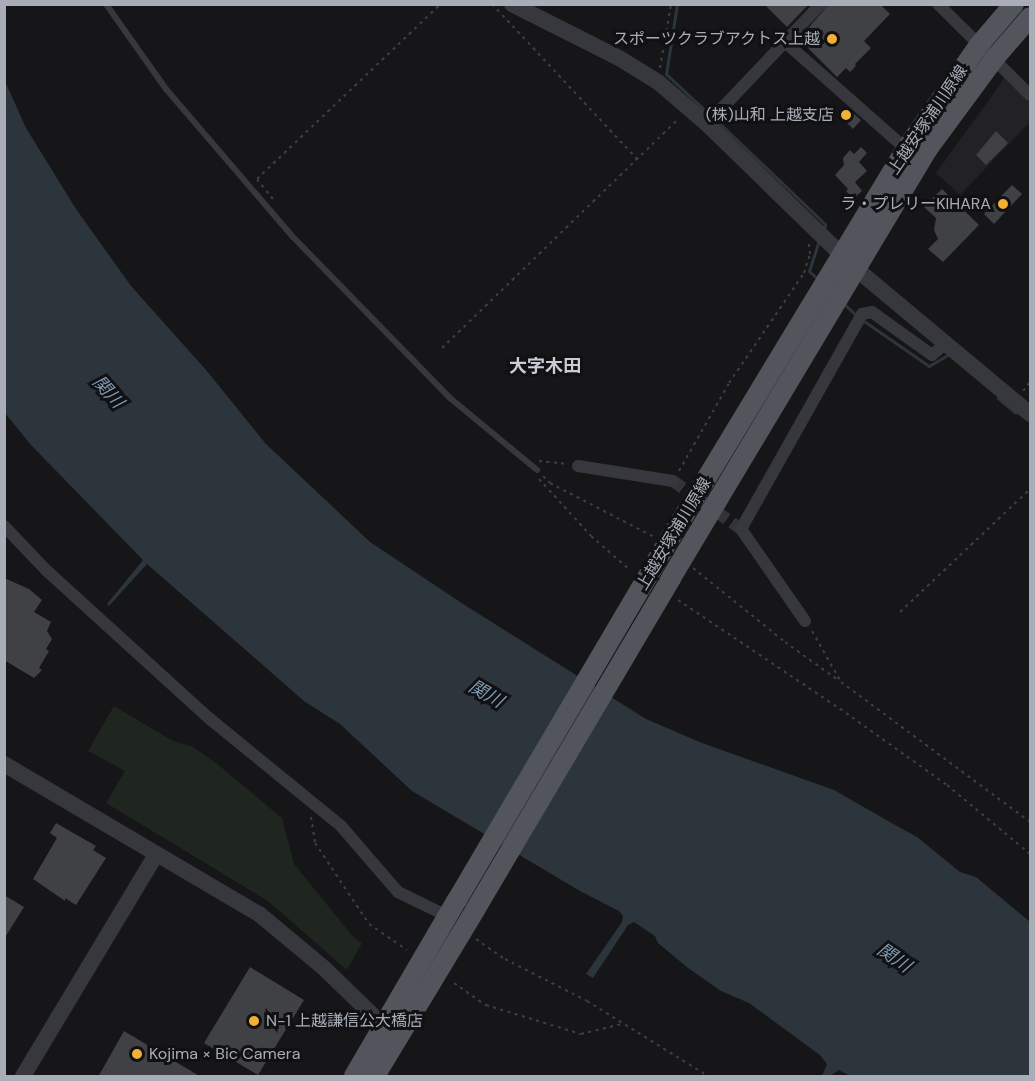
<!DOCTYPE html>
<html>
<head>
<meta charset="utf-8">
<style>
  body { margin:0 }
  #map { position:relative; width:1035px; height:1081px; overflow:hidden; background:#161618; font-family:"DM Sans","Noto Sans JP",sans-serif }
  div>[style] { position:absolute }
  [style*='--x'] { left:calc(var(--x)*1px); top:calc(var(--y)*1px); width:calc(var(--w)*1px); rotate:calc(var(--a)*1deg) }
  .built>* { inset:0; background:#222225 }
  .green>* { inset:0; background:#1e261f }
  .water>* { inset:0; background:#2c353c }
  .stream>* { height:3px; margin:-1.5px; padding:0 1.5px; transform-origin:1.5px; border-radius:1.5px; background:#2c353c }
  .building>* { inset:0; background:#404145 }
  .minor-tunnel>* { height:12px; margin-top:-6px; transform-origin:0; background:repeating-linear-gradient(90deg,#333438 0 12px,transparent 0 18px) }
  .path>* { height:2px; margin-top:-1px; transform-origin:0; background:repeating-linear-gradient(90deg,#3d3f44 0 3px,transparent 0 7.5px) }
  .service>* { height:6px; margin:-3px; padding:0 3px; transform-origin:3px; border-radius:3px; background:#37383d }
  .minor>* { height:12px; margin:-6px; padding:0 6px; transform-origin:6px; border-radius:6px; background:#37383d }
  .tertiary>* { height:16px; margin:-8px; padding:0 8px; transform-origin:8px; border-radius:8px; background:#37383d }
  .primary>* { height:20px; margin:-10px; padding:0 10px; transform-origin:10px; border-radius:10px; background:#53555c }
  .primary-bridge>* { height:20px; margin:-10px; padding:0 10px; transform-origin:10px; border-radius:10px; background:#53555c }
  .dots>* { width:16px; height:16px; translate:-50% -50%; box-sizing:border-box; border:3px solid #111113; border-radius:50% }
  span { translate:-50% -50%; white-space:nowrap; text-align:center; line-height:1.15; -webkit-text-stroke:6px #111113; paint-order:stroke }
  .poi-label { font-size:16px; color:#a8adb8 }
  .right { translate:-100% -50%; text-align:right }
  .left { translate:0 -50%; text-align:left }
  .street-label { font-size:16px; color:#a8adb8 }
  .neighbourhood-label { font-size:18px; color:#c9ccd4; font-weight:700 }
  .water-label { font-size:18px; color:#7f9bb3; font-style:italic }
  .frame { position:absolute; inset:0; border:6px solid #a8adb8; pointer-events:none }
</style>
</head>
<body>
<div id="map">
  <div class="built">
    <i style="clip-path:polygon(1006px 76px,1030px 100px,1030px 122px,960px 195px,936px 173px)"></i>
  </div>
  <div class="green">
    <i style="clip-path:polygon(114px 706px,171px 740px,193px 747px,216px 763px,282px 818px,294px 864px,354px 938px,362px 943px,347px 970px,268px 901px,106px 803px,125px 771px,88px 751px)"></i>
  </div>
  <div class="water">
    <i style="clip-path:polygon(4px 79px,26px 128px,76px 209px,131px 286px,206px 370px,266px 444px,370px 542px,463px 604px,646px 719px,702px 743px,834px 790px,888px 821px,917px 837px,960px 872px,976px 877px,1030px 922px,1030px 1076px,850px 1076px,839px 1070px,830px 1076px,822px 1076px,827px 1064px,820px 1055px,749px 1003px,721px 991px,688px 968px,658px 943px,655px 936px,634px 922px,628px 925px,593px 978px,586px 974px,622px 922px,623px 916px,619px 911px,580px 891px,412px 791px,340px 724px,304px 701px,147px 564px,109px 606px,107px 604px,143px 560px,31px 445px,5px 413px)"></i>
  </div>
  <div class="stream">
    <i style="--x:677;--y:4;--w:71;--a:98.9"></i>
    <i style="--x:666;--y:74;--w:60;--a:43"></i>
    <i style="--x:715;--y:119;--w:152;--a:43.7"></i>
    <i style="--x:825;--y:224;--w:6;--a:99"></i>
    <i style="--x:819;--y:280;--w:13;--a:-138"></i>
    <i style="--x:809;--y:271;--w:32;--a:-72"></i>
    <i style="--x:843;--y:303;--w:18;--a:43"></i>
    <i style="--x:861;--y:319;--w:83;--a:34.7"></i>
    <i style="--x:929;--y:366;--w:21;--a:-31"></i>
    <i style="--x:998;--y:398;--w:23;--a:40"></i>
  </div>
  <div class="building">
    <i style="clip-path:polygon(764px 4px,809px 4px,787px 27px)"></i>
    <i style="clip-path:polygon(829px 4px,880px 4px,890px 14px,864px 41px,871px 48px,855px 64px,856px 66px,850px 72px,846px 68px,837px 77px,799px 39px)"></i>
    <i style="clip-path:polygon(846px 107px,861px 120px,853px 129px,839px 115px)"></i>
    <i style="clip-path:polygon(996px 131px,1008px 143px,986px 165px,976px 155px)"></i>
    <i style="clip-path:polygon(861px 147px,867px 153px,859px 162px,867px 171px,855px 182px,862px 191px,853px 199px,846px 191px,848px 189px,835px 175px,844px 165px,843px 158px,850px 150px,854px 154px)"></i>
    <i style="clip-path:polygon(1012px 185px,1022px 194px,994px 224px,984px 214px)"></i>
    <i style="clip-path:polygon(942px 189px,979px 225px,943px 262px,928px 249px,938px 239px,934px 230px,936px 218px,924px 207px)"></i>
    <i style="clip-path:polygon(4px 578px,29px 589px,42px 600px,34px 612px,51px 622px,47px 631px,52px 639px,46px 649px,49px 651px,39px 668px,42px 670px,34px 678px,4px 660px)"></i>
    <i style="clip-path:polygon(56px 823px,96px 846px,93px 850px,106px 858px,76px 905px,65px 898px,65px 901px,33px 879px,57px 838px,50px 833px)"></i>
    <i style="clip-path:polygon(4px 895px,24px 907px,4px 939px)"></i>
    <i style="clip-path:polygon(250px 967px,304px 1000px,258px 1075px,204px 1043px)"></i>
    <i style="clip-path:polygon(124px 1031px,201px 1077px,98px 1077px)"></i>
  </div>
  <div class="minor-tunnel">
    <i style="--x:673;--y:481;--w:83;--a:35.2"></i>
  </div>
  <div class="path">
    <i style="--x:492;--y:4;--w:212;--a:46.9"></i>
    <i style="--x:660;--y:68;--w:65;--a:-80.2"></i>
    <i style="--x:273;--y:199;--w:26;--a:-129"></i>
    <i style="--x:257;--y:179;--w:254;--a:-43.6"></i>
    <i style="--x:442;--y:348;--w:330;--a:-44.1"></i>
    <i style="--x:1023;--y:391;--w:11;--a:-52"></i>
    <i style="--x:539;--y:461;--w:27;--a:6"></i>
    <i style="--x:679;--y:471;--w:101;--a:-60.4"></i>
    <i style="--x:729;--y:383;--w:133;--a:-55.7"></i>
    <i style="--x:804;--y:273;--w:20;--a:-72"></i>
    <i style="--x:810;--y:254;--w:10;--a:-96"></i>
    <i style="--x:543;--y:476;--w:10;--a:45"></i>
    <i style="--x:550;--y:483;--w:117;--a:27.4"></i>
    <i style="--x:539;--y:479;--w:77;--a:47.6"></i>
    <i style="--x:591;--y:536;--w:52;--a:41.1"></i>
    <i style="--x:693;--y:568;--w:118;--a:38.8"></i>
    <i style="--x:785;--y:642;--w:65;--a:35.6"></i>
    <i style="--x:678;--y:600;--w:202;--a:33.9"></i>
    <i style="--x:846;--y:713;--w:124;--a:35.5"></i>
    <i style="--x:947;--y:785;--w:108;--a:39.7"></i>
    <i style="--x:900;--y:612;--w:179;--a:-43.4"></i>
    <i style="--x:812;--y:631;--w:59;--a:60.4"></i>
    <i style="--x:841;--y:682;--w:235;--a:36.5"></i>
    <i style="--x:311;--y:817;--w:26;--a:81"></i>
    <i style="--x:315;--y:843;--w:97;--a:56.3"></i>
    <i style="--x:369;--y:924;--w:46;--a:34.4"></i>
    <i style="--x:476;--y:939;--w:35;--a:35"></i>
    <i style="--x:505;--y:959;--w:92;--a:27.1"></i>
    <i style="--x:587;--y:1001;--w:142;--a:31.8"></i>
    <i style="--x:454;--y:983;--w:39;--a:35"></i>
    <i style="--x:486;--y:1005;--w:99;--a:17"></i>
    <i style="--x:581;--y:1034;--w:42;--a:-13.7"></i>
  </div>
  <div class="service">
    <i style="--x:106;--y:4;--w:104;--a:54.8"></i>
    <i style="--x:166;--y:89;--w:195;--a:49.4"></i>
    <i style="--x:293;--y:237;--w:225;--a:45.7"></i>
    <i style="--x:450;--y:398;--w:113;--a:39.6"></i>
  </div>
  <div class="minor">
    <i style="--x:938;--y:4;--w:129;--a:44.7"></i>
    <i style="--x:785;--y:42;--w:162;--a:41.5"></i>
    <i style="--x:707;--y:124;--w:166;--a:-46.5"></i>
    <i style="--x:578;--y:466;--w:96;--a:9"></i>
    <i style="--x:4;--y:526;--w:61;--a:46.3"></i>
    <i style="--x:46;--y:570;--w:222;--a:42.3"></i>
    <i style="--x:210;--y:719;--w:169;--a:39.2"></i>
    <i style="--x:341;--y:826;--w:87;--a:49.2"></i>
    <i style="--x:398;--y:892;--w:55;--a:26.1"></i>
    <i style="--x:805;--y:621;--w:112;--a:-124.8"></i>
    <i style="--x:741;--y:529;--w:247;--a:-60.6"></i>
    <i style="--x:862;--y:314;--w:10;--a:-11"></i>
    <i style="--x:872;--y:312;--w:74;--a:35.6"></i>
    <i style="--x:932;--y:355;--w:18;--a:-41"></i>
  </div>
  <div class="tertiary">
    <i style="--x:512;--y:4;--w:120;--a:26.8"></i>
    <i style="--x:619;--y:58;--w:46;--a:31.6"></i>
    <i style="--x:658;--y:82;--w:65;--a:40.6"></i>
    <i style="--x:707;--y:124;--w:206;--a:44.2"></i>
    <i style="--x:855;--y:268;--w:228;--a:39.8"></i>
    <i style="--x:4;--y:764;--w:296;--a:30.5"></i>
    <i style="--x:259;--y:914;--w:85;--a:39.7"></i>
    <i style="--x:324;--y:968;--w:96;--a:44.2"></i>
    <i style="--x:23;--y:1076;--w:258;--a:-59"></i>
  </div>
  <div class="primary">
    <i style="--x:654;--y:565;--w:486;--a:-58.8"></i>
    <i style="--x:906;--y:149;--w:127;--a:-54.9"></i>
    <i style="--x:979;--y:45;--w:54;--a:-49.5"></i>
    <i style="--x:671;--y:578;--w:499;--a:-59.1"></i>
    <i style="--x:927;--y:150;--w:113;--a:-53.6"></i>
    <i style="--x:994;--y:59;--w:55;--a:-49.4"></i>
    <i style="--x:354;--y:1076;--w:204;--a:-59.7"></i>
    <i style="--x:375;--y:1076;--w:194;--a:-58.9"></i>
  </div>
  <div class="primary-bridge">
    <i style="--x:457;--y:900;--w:389;--a:-59.5"></i>
    <i style="--x:475;--y:910;--w:386;--a:-59.4"></i>
  </div>
  <div class="dots">
    <i style="left:832px;top:39px;background:#f2b134"></i>
    <i style="left:846px;top:115px;background:#f2b134"></i>
    <i style="left:1003px;top:204px;background:#f2b134"></i>
    <i style="left:254px;top:1021px;background:#f2b134"></i>
    <i style="left:137px;top:1054px;background:#f2b134"></i>
  </div>
  <div class="poi-label">
    <span class="right" style="left:820px;top:39px">スポーツクラブアクトス上越</span>
    <span class="right" style="left:834px;top:115px">(株)山和 上越支店</span>
    <span class="right" style="left:991px;top:204px">ラ・プレリーKIHARA</span>
    <span class="left" style="left:266px;top:1021px">N-1 上越謙信公大橋店</span>
    <span class="left" style="left:149px;top:1054px">Kojima × Bic Camera</span>
  </div>
  <div class="street-label">
    <span style="left:928px;top:120px;rotate:-56deg">上越安塚浦川原線</span>
    <span style="left:674px;top:534px;rotate:-59deg">上越安塚浦川原線</span>
  </div>
  <div class="neighbourhood-label">
    <span style="left:545px;top:366px">大字木田</span>
  </div>
  <div class="water-label">
    <span style="left:108px;top:392px;rotate:48deg">関川</span>
    <span style="left:486px;top:694px;rotate:30deg">関川</span>
    <span style="left:894px;top:958px;rotate:34deg">関川</span>
  </div>
  <div class="frame"></div>
</div>
</body>
</html>
